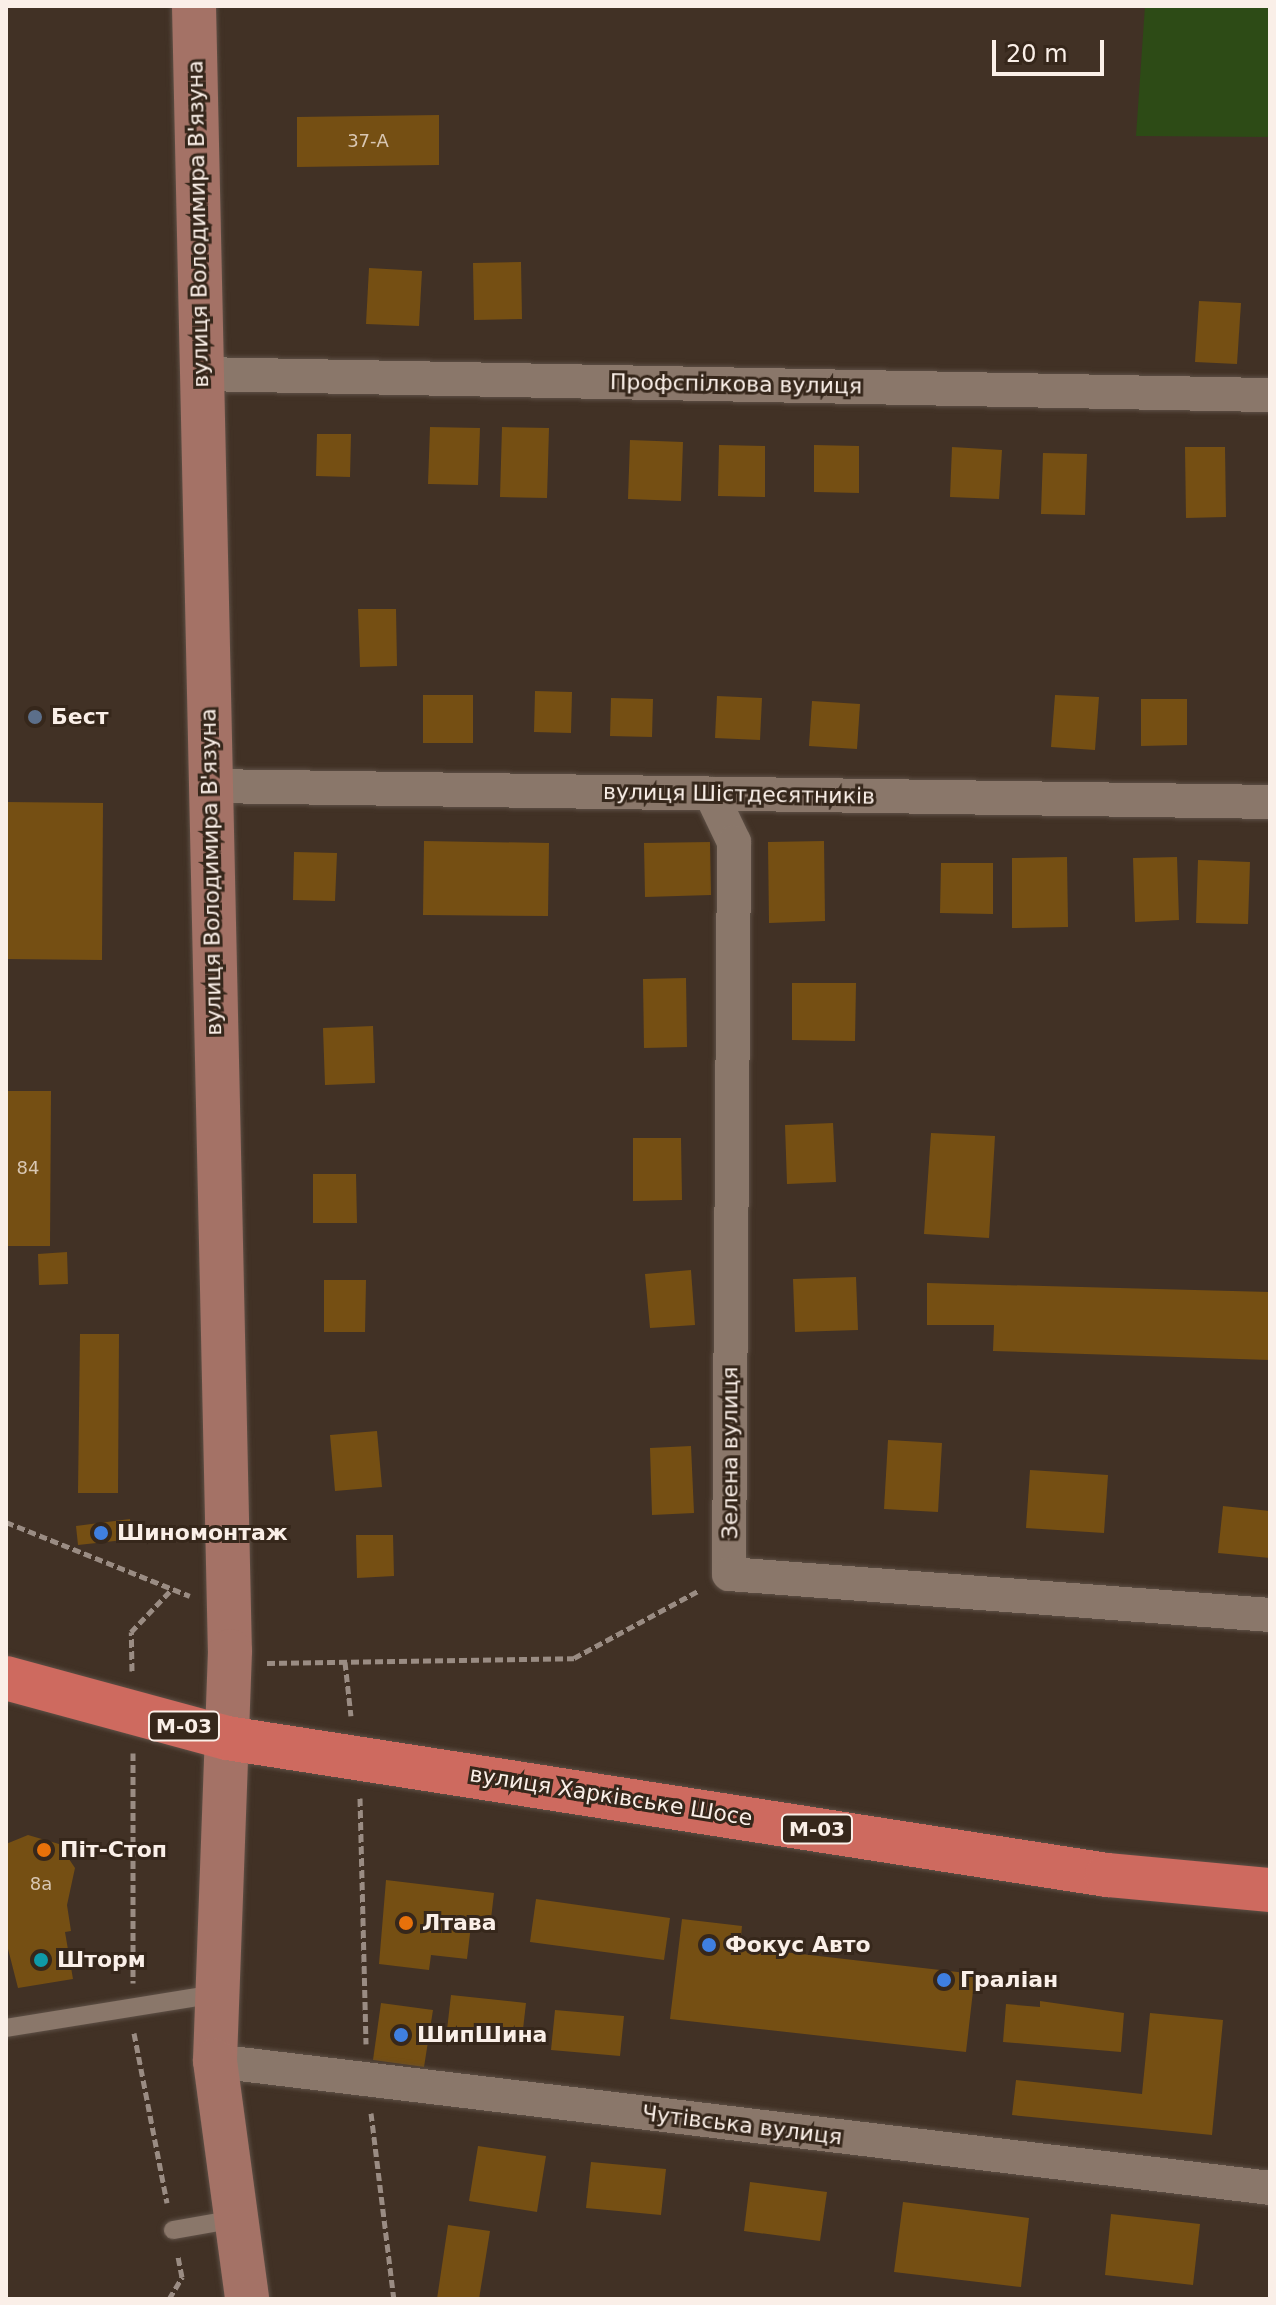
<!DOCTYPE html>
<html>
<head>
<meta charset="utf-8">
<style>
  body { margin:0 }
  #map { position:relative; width:1276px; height:2305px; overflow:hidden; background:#413125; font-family:"DejaVu Sans",sans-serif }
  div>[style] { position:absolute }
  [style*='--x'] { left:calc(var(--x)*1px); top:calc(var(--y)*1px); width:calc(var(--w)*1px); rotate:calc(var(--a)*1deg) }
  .green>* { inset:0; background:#2d4b16 }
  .building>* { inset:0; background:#754f13 }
  .path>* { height:5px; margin-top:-2.5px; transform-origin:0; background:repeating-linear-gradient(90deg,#9a8c83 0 8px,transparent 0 12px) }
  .roads { filter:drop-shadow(0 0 2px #5e5046) drop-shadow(0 0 2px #5e5046) }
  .service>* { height:18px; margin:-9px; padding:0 9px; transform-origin:9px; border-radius:9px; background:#8a776a }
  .minor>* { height:34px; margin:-17px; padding:0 17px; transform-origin:17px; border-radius:17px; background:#8a776a }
  .secondary>* { height:44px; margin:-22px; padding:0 22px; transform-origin:22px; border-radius:22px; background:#a47266 }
  .trunk>* { height:44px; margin:-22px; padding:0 22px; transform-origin:22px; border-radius:22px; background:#ce6a5f }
  .dots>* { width:22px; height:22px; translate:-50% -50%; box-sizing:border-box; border:4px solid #36271b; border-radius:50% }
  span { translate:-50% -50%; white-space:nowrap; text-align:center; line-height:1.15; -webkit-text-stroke:6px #36271b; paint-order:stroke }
  .number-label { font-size:18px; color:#d9c7b3 }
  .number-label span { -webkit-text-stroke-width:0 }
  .shield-label span { padding:2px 6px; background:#36271b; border:2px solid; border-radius:6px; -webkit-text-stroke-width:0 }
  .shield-label { font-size:20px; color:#faefe8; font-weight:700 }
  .street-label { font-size:22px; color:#faefe8 }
  .poi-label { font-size:22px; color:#faefe8; font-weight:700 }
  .left { translate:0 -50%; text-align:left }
  .frame { position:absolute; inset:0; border:8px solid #faefe8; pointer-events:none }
  .scale { position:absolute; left:992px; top:40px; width:112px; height:36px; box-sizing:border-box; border:4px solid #faefe8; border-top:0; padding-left:10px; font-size:24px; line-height:28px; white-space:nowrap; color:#faefe8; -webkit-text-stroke:6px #36271b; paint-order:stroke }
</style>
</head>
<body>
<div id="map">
  <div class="green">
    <i style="clip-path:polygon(1145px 6px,1270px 6px,1270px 137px,1136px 136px)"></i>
  </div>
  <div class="building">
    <i style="clip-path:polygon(439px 115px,439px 165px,297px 167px,297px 117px)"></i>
    <i style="clip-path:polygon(521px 262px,522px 319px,474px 320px,473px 263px)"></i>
    <i style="clip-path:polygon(369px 268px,422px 271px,419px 326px,366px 324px)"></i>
    <i style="clip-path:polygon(1199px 301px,1241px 303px,1237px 364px,1195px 362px)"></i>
    <i style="clip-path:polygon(430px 427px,480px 428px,478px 485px,428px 484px)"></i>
    <i style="clip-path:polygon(502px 427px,549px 428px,547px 498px,500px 497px)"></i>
    <i style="clip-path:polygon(317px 434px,351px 434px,350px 477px,316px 476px)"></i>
    <i style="clip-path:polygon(630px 440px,683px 442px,681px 501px,628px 499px)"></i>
    <i style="clip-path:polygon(719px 445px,765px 446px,765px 497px,718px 496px)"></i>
    <i style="clip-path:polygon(814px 445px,859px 446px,859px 493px,814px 492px)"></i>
    <i style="clip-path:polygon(952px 447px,1002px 450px,999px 499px,950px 497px)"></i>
    <i style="clip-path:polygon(1185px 447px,1225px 447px,1226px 517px,1186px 518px)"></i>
    <i style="clip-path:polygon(1043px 453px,1087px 454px,1085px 515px,1041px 514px)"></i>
    <i style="clip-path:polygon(358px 609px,396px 609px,397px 666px,360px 667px)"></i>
    <i style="clip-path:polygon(535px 691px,572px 692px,571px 733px,534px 732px)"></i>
    <i style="clip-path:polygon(423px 695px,473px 695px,473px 743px,423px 743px)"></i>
    <i style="clip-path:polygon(1055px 695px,1099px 697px,1095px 750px,1051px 747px)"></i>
    <i style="clip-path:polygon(717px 696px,762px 698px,760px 740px,715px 738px)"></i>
    <i style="clip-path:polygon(611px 698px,653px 699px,652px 737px,610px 736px)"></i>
    <i style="clip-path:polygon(1141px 699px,1187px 699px,1187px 745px,1141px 746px)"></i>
    <i style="clip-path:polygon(812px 701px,860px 704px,857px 749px,809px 746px)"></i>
    <i style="clip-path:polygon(6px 802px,103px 803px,102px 960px,6px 959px)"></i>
    <i style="clip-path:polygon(424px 841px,549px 843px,548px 916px,423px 915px)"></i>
    <i style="clip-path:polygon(824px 841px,825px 921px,769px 923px,768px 842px)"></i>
    <i style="clip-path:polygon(710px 842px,711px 895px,645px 897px,644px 843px)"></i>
    <i style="clip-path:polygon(294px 852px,337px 853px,335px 901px,293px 900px)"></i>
    <i style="clip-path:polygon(1067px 857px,1068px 927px,1012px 928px,1012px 858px)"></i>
    <i style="clip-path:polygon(1177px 857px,1179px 920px,1135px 922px,1133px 858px)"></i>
    <i style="clip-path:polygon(1198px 860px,1250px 862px,1248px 924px,1196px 923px)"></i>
    <i style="clip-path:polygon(941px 863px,993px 863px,993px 914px,940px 913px)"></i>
    <i style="clip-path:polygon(686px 978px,687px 1047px,644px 1048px,643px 979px)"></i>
    <i style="clip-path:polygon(792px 983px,856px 983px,855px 1041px,792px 1040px)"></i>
    <i style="clip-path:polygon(373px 1026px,375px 1083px,325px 1085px,323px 1028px)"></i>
    <i style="clip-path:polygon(6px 1091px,51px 1091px,50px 1246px,6px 1246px)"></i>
    <i style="clip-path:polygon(833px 1123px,836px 1182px,787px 1184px,785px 1125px)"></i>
    <i style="clip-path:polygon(931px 1133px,995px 1136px,989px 1238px,924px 1234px)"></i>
    <i style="clip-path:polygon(633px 1138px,681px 1138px,682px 1200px,633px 1201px)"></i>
    <i style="clip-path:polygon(313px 1174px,356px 1174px,357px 1223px,313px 1223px)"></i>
    <i style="clip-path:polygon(67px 1252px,68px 1284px,39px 1285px,38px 1254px)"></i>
    <i style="clip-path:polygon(691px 1270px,695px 1325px,650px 1328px,645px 1274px)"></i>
    <i style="clip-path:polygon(856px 1277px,858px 1330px,795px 1332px,793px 1279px)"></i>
    <i style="clip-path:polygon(324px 1280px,366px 1280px,365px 1332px,324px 1332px)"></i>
    <i style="clip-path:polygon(927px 1283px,1270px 1292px,1270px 1360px,993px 1351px,994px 1325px,927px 1325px)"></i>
    <i style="clip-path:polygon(80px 1334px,119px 1334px,118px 1493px,78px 1493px)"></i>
    <i style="clip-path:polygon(377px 1431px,382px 1487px,335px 1491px,330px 1435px)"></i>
    <i style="clip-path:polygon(888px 1440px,942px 1443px,938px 1512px,884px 1509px)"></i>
    <i style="clip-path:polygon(691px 1446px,694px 1513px,652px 1515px,650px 1448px)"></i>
    <i style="clip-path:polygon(1030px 1470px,1108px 1475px,1104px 1533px,1026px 1528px)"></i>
    <i style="clip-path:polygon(1223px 1506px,1270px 1511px,1270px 1558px,1218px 1553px)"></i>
    <i style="clip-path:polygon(130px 1519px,133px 1539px,78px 1545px,76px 1526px)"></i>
    <i style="clip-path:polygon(356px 1535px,393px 1535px,394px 1576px,357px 1578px)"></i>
    <i style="clip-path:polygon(28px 1835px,59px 1844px,75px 1868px,67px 1905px,71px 1931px,65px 1932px,73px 1979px,18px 1988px,6px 1941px,6px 1844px)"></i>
    <i style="clip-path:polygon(386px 1880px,494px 1893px,491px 1919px,472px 1917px,467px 1959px,431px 1955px,429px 1970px,379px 1964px)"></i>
    <i style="clip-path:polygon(536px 1899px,670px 1918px,664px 1960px,530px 1942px)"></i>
    <i style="clip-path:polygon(682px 1919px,742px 1926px,740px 1947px,975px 1974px,966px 2052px,670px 2019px)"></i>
    <i style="clip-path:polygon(451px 1995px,526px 2003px,522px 2038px,447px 2030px)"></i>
    <i style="clip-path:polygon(1040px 2001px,1124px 2013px,1121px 2052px,1003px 2042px,1006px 2004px,1040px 2007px)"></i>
    <i style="clip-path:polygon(381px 2003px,433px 2010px,424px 2067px,373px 2060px)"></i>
    <i style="clip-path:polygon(555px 2010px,624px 2016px,620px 2056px,551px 2050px)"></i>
    <i style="clip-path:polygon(1150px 2013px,1223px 2020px,1212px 2135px,1012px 2115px,1016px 2080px,1142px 2094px)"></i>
    <i style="clip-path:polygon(478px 2146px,546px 2156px,537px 2212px,469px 2201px)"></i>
    <i style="clip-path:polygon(591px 2162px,666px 2169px,661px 2215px,586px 2208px)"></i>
    <i style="clip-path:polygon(750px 2182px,827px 2192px,820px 2241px,744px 2231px)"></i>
    <i style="clip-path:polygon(903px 2202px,1029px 2218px,1021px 2287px,894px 2272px)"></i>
    <i style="clip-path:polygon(1111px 2214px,1200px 2224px,1193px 2285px,1105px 2275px)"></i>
    <i style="clip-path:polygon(448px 2225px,490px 2231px,479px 2299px,437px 2299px)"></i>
  </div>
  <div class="path">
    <i style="--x:6;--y:1522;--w:198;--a:21.9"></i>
    <i style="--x:345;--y:1662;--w:54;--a:83.7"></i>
    <i style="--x:267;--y:1663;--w:307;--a:-0.9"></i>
    <i style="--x:574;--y:1658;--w:143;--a:-28.4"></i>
    <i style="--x:132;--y:1671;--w:39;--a:-91"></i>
    <i style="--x:131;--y:1632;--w:57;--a:-46.4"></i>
    <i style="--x:133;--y:1753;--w:230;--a:90"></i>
    <i style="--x:360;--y:1798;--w:246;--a:88.6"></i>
    <i style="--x:134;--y:2033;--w:173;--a:79"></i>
    <i style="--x:371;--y:2113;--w:187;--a:83"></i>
    <i style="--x:169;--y:2299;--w:26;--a:-59"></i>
    <i style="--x:182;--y:2277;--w:21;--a:-101"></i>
  </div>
  <div class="roads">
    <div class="service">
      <i style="--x:6;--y:2028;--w:213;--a:-9.2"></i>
      <i style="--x:173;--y:2230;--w:64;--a:-9.9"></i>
    </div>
    <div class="minor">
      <i style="--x:201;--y:374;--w:1069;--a:1.13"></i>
      <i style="--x:209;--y:786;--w:1061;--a:0.86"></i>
      <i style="--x:711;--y:794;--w:53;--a:64.4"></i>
      <i style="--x:734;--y:842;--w:732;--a:90.39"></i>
      <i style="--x:729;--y:1574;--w:543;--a:4.33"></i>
      <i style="--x:215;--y:2061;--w:1063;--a:6.86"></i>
    </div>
    <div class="secondary">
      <i style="--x:194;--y:6;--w:1645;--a:88.75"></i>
      <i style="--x:230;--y:1651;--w:410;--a:92.1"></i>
      <i style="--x:215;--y:2061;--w:240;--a:82.3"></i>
    </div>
    <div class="trunk">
      <i style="--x:6;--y:1678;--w:229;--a:15.2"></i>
      <i style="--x:227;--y:1738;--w:891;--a:8.85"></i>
      <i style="--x:1107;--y:1875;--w:164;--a:5.3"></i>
    </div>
  </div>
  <div class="dots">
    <i style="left:35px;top:717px;background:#5c6f8a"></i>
    <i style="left:101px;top:1533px;background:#3f7fe0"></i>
    <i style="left:44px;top:1850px;background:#e8710a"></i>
    <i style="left:406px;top:1923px;background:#e8710a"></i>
    <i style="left:709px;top:1945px;background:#3f7fe0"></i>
    <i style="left:41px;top:1960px;background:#0f9aa8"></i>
    <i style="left:944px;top:1980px;background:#3f7fe0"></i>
    <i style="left:401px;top:2035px;background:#3f7fe0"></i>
  </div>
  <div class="number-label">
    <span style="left:368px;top:141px">37-А</span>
    <span style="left:28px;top:1168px">84</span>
    <span style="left:41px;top:1884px">8а</span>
  </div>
  <div class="shield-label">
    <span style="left:184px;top:1726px">М-03</span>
    <span style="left:817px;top:1829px">М-03</span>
  </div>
  <div class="street-label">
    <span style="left:198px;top:224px;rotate:-91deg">вулиця Володимира В'язуна</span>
    <span style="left:736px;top:384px;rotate:1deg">Профспілкова вулиця</span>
    <span style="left:739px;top:794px;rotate:1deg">вулиця Шістдесятників</span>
    <span style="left:211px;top:872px;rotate:-91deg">вулиця Володимира В'язуна</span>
    <span style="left:730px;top:1453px;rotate:-90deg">Зелена вулиця</span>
    <span style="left:611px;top:1796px;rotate:9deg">вулиця Харківське Шосе</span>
    <span style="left:742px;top:2125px;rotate:7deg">Чутівська вулиця</span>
  </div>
  <div class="poi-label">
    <span class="left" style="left:51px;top:717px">Бест</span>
    <span class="left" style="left:117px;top:1533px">Шиномонтаж</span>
    <span class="left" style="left:60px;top:1850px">Піт-Стоп</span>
    <span class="left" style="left:422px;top:1923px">Лтава</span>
    <span class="left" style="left:725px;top:1945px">Фокус Авто</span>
    <span class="left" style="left:57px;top:1960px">Шторм</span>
    <span class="left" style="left:960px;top:1980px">Граліан</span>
    <span class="left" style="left:417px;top:2035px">ШипШина</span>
  </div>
  <div class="frame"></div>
  <div class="scale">20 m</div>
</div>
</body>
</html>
